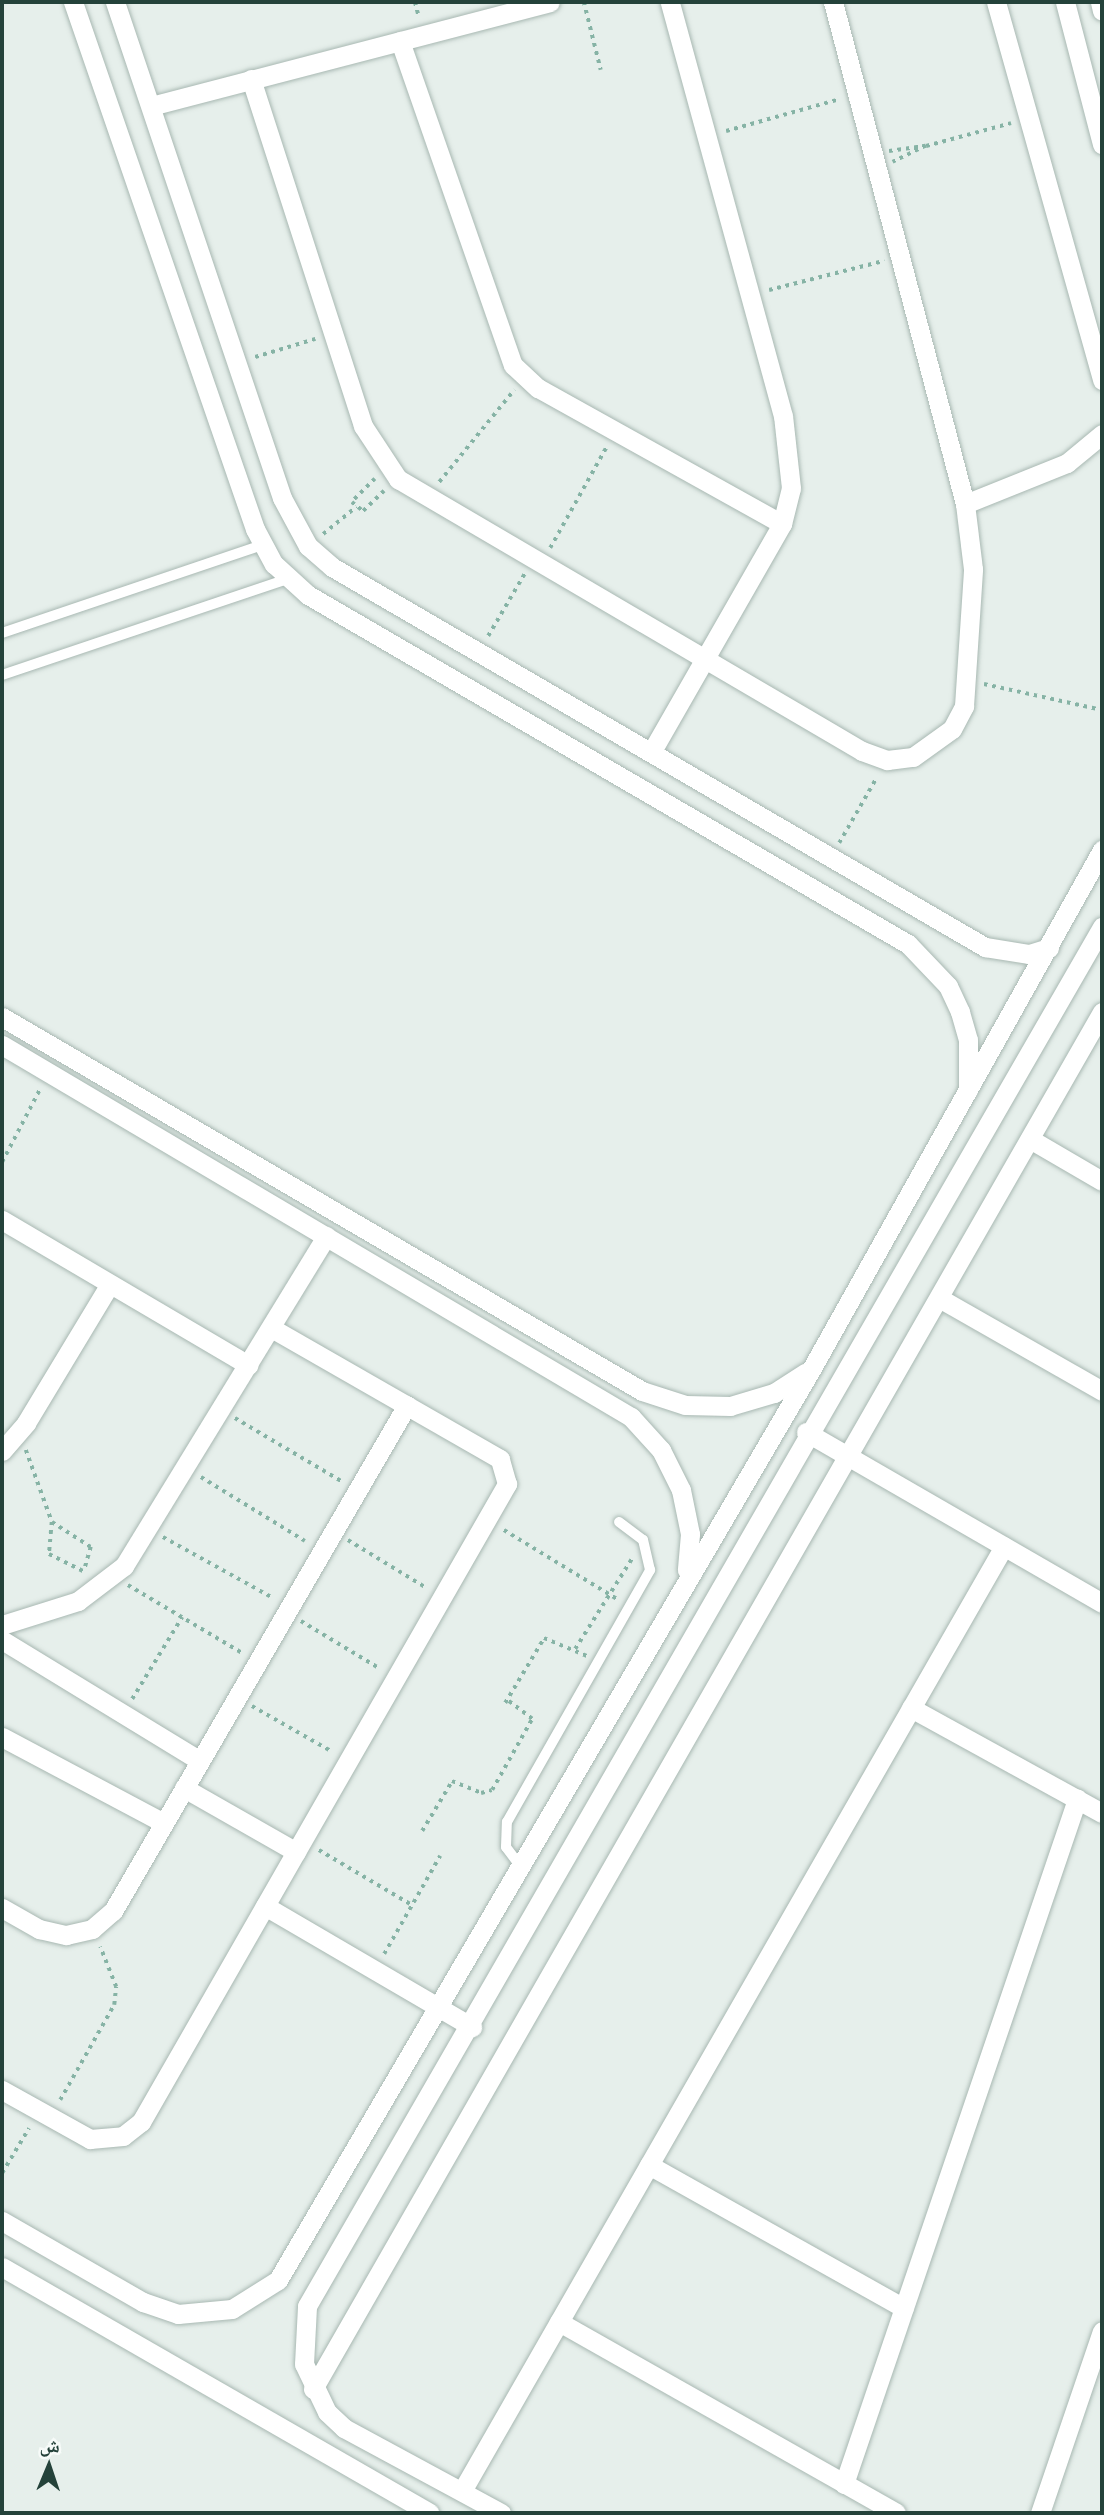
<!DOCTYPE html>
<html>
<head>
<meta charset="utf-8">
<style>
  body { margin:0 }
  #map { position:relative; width:1104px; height:2515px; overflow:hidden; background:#e6efeb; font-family:"Titillium Web","Noto Naskh Arabic",sans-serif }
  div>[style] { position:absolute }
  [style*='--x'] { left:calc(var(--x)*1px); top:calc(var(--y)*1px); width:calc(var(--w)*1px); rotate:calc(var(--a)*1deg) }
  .path>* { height:3.5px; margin-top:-1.75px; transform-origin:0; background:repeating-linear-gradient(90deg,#86b3a5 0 3.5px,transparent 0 8.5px) }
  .roads { filter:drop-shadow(0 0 2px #a8b8b2) drop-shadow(0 0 2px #a8b8b2) }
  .lane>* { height:10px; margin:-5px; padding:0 5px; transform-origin:5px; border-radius:5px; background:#fff }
  .street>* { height:19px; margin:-9.5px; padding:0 9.5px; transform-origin:9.5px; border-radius:9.5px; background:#fff }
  span { translate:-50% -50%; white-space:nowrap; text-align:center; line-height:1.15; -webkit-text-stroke:6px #f7fbf9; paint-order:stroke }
  .frame { position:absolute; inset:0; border:4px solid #24423a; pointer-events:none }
  .north { position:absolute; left:14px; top:2431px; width:70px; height:70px; -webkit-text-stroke:5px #f7fbf9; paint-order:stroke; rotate:2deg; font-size:19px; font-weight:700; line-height:28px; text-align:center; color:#24423a }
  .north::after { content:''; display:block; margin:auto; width:24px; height:32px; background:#24423a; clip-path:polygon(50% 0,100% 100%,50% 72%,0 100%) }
</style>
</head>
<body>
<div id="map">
  <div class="path">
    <i style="--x:415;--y:2;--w:16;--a:75"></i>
    <i style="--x:584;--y:2;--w:70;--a:76"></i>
    <i style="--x:726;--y:131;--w:118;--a:-15.7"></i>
    <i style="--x:926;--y:146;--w:88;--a:-15.1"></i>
    <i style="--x:889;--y:151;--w:37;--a:-8"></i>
    <i style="--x:926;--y:146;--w:37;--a:154"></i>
    <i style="--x:769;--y:290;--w:119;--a:-14.2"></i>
    <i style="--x:255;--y:357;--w:63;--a:-16.7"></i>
    <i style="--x:375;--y:479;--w:33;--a:135"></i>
    <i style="--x:352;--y:502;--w:14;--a:39"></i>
    <i style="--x:363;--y:511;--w:29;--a:-44"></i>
    <i style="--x:439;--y:482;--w:119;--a:-50.8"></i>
    <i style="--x:323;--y:534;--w:43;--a:-39.3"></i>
    <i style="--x:550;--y:548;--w:115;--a:-60.8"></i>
    <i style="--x:488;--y:636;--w:73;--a:-59.6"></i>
    <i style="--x:984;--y:684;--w:121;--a:12.4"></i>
    <i style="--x:839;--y:843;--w:76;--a:-60.1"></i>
    <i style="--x:2;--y:1162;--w:82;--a:-62.5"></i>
    <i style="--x:235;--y:1418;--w:126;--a:30.7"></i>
    <i style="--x:26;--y:1450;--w:77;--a:70.1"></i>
    <i style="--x:52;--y:1522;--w:46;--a:32.7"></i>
    <i style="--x:91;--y:1547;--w:25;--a:106"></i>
    <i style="--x:201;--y:1477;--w:122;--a:31.6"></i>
    <i style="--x:52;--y:1522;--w:32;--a:95"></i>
    <i style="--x:49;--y:1554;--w:40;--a:26.6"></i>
    <i style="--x:504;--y:1530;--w:132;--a:31.4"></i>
    <i style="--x:163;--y:1537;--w:126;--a:29"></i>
    <i style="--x:348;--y:1540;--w:90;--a:31.4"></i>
    <i style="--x:128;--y:1585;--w:133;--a:30.8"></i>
    <i style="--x:301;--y:1621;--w:91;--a:31.1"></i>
    <i style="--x:575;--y:1649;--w:109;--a:-57.8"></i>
    <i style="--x:132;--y:1699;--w:96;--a:-58.6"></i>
    <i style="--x:505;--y:1703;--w:76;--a:-59"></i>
    <i style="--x:544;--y:1638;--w:47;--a:22.7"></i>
    <i style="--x:252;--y:1706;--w:91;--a:29.7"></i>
    <i style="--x:422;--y:1831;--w:58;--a:-59"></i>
    <i style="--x:452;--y:1781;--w:31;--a:22"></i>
    <i style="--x:481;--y:1793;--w:11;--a:-15"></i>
    <i style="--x:492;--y:1790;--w:81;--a:-60.6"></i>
    <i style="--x:532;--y:1719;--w:31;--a:-143"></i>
    <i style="--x:319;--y:1850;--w:108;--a:30.6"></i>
    <i style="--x:384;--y:1954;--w:113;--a:-60.3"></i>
    <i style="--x:60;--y:2100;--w:109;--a:-60.4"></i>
    <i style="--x:114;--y:2005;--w:18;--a:-84"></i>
    <i style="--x:116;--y:1987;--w:43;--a:-111.8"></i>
    <i style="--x:2;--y:2173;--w:52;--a:-59"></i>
  </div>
  <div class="roads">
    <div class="lane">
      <i style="--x:2;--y:633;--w:274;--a:-18.7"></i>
      <i style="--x:2;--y:675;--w:302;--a:-18.6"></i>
      <i style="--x:521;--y:1867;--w:25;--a:-127"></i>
      <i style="--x:506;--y:1847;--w:25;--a:-88"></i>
      <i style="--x:507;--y:1822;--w:290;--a:-60.4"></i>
      <i style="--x:650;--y:1570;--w:31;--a:-103"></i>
      <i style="--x:643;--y:1540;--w:30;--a:-143"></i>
    </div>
    <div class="street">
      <i style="--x:73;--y:2;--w:558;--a:70.95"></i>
      <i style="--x:255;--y:529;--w:40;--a:62"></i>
      <i style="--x:274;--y:564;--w:46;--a:42.4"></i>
      <i style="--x:308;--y:595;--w:694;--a:30.19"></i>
      <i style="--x:908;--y:944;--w:58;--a:46.4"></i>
      <i style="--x:948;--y:986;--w:29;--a:65"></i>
      <i style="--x:960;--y:1012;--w:29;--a:74"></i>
      <i style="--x:968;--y:1040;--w:50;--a:90"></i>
      <i style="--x:115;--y:2;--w:523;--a:71.39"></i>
      <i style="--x:282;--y:498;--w:55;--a:61.6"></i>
      <i style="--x:308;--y:546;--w:32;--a:41"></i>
      <i style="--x:332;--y:567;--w:756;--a:30.2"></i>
      <i style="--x:985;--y:947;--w:45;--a:9"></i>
      <i style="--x:1029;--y:954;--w:21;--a:-17"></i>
      <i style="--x:996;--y:2;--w:393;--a:74.3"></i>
      <i style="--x:1065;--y:2;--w:147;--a:75.4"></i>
      <i style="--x:1100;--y:2;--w:9;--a:77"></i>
      <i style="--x:400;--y:41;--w:343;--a:70.8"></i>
      <i style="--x:513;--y:365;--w:34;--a:43"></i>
      <i style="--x:538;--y:388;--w:279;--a:29.1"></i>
      <i style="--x:251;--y:79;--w:365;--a:72.1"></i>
      <i style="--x:363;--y:426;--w:64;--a:56.6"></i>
      <i style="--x:398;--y:479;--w:538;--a:30.38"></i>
      <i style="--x:862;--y:751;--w:27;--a:20"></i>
      <i style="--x:887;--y:760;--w:26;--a:-7"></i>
      <i style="--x:913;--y:757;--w:48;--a:-35.7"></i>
      <i style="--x:952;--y:729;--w:26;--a:-62"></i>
      <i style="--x:964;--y:706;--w:137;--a:-86.2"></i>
      <i style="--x:973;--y:569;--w:65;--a:-97"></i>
      <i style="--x:965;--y:504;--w:519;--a:-104.73"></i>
      <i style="--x:151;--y:106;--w:412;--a:-14.6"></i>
      <i style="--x:965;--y:504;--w:110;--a:-21.9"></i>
      <i style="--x:1067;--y:463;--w:45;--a:-39.6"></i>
      <i style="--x:652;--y:751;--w:262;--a:-60.2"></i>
      <i style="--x:782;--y:524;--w:37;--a:-76"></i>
      <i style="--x:791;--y:488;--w:72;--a:-96.3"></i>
      <i style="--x:783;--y:416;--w:429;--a:-105.3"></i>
      <i style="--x:2;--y:1017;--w:741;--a:30.3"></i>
      <i style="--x:642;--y:1391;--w:45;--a:18"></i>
      <i style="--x:685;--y:1405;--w:45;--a:1.3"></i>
      <i style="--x:730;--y:1406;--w:46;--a:-16.5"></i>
      <i style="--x:774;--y:1393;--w:37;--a:-33"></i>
      <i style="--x:2;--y:1045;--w:731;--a:30.6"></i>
      <i style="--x:631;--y:1417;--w:45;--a:47.7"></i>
      <i style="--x:661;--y:1450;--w:45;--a:63.4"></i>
      <i style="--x:681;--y:1490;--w:45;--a:78.4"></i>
      <i style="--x:690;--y:1534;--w:36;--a:95"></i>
      <i style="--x:1030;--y:1139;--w:83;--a:30.3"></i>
      <i style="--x:2;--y:1220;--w:286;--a:30.5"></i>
      <i style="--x:939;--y:1298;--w:188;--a:29.7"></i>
      <i style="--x:806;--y:1432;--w:342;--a:30"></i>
      <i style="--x:2;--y:1451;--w:37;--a:-49"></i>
      <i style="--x:26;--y:1423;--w:162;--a:-58.9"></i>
      <i style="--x:2;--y:1625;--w:80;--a:-17.5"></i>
      <i style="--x:78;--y:1601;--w:58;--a:-37.3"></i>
      <i style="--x:124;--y:1566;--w:387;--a:-58.5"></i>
      <i style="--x:2;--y:1640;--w:232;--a:31.4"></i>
      <i style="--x:911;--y:1708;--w:218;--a:28.8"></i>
      <i style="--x:2;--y:1737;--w:183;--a:28"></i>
      <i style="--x:184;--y:1788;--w:129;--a:29.7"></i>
      <i style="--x:265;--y:1906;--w:240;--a:30.3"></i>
      <i style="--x:2;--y:1908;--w:43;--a:29.6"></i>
      <i style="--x:39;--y:1929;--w:28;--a:13"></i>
      <i style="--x:66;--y:1935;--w:27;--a:-13"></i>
      <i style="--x:92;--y:1929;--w:28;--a:-41"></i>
      <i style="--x:113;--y:1911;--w:585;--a:-59.84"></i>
      <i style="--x:2;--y:2090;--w:101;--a:29.1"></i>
      <i style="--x:90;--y:2139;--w:33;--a:-5"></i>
      <i style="--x:123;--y:2136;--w:23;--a:-38"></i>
      <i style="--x:141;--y:2122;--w:736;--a:-60.16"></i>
      <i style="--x:507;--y:1484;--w:26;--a:-106"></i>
      <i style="--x:500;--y:1459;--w:264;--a:-150.2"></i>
      <i style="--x:649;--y:2165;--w:292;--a:29.3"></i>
      <i style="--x:2;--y:2221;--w:163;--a:29.9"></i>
      <i style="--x:143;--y:2302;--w:37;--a:19"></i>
      <i style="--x:178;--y:2314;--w:54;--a:-5.3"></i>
      <i style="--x:232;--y:2309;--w:54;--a:-32.2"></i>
      <i style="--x:278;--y:2280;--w:1057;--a:-59.65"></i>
      <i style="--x:812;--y:1368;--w:594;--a:-60.76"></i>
      <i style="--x:2;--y:2267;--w:493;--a:29.9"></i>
      <i style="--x:559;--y:2322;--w:387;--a:29.5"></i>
      <i style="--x:313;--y:2389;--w:1587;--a:-60.19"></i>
      <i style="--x:844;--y:2484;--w:724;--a:-71.21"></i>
      <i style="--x:462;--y:2491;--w:1089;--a:-60.16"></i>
      <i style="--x:501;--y:2513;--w:179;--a:-151.6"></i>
      <i style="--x:344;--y:2428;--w:23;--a:-137"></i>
      <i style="--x:327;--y:2412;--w:53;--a:-115.6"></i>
      <i style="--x:304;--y:2364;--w:58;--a:-87"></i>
      <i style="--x:307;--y:2306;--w:1592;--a:-60.04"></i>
      <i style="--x:1040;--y:2513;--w:192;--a:-71.2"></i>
    </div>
  </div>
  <div class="frame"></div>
  <div class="north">ش</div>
</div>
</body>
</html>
